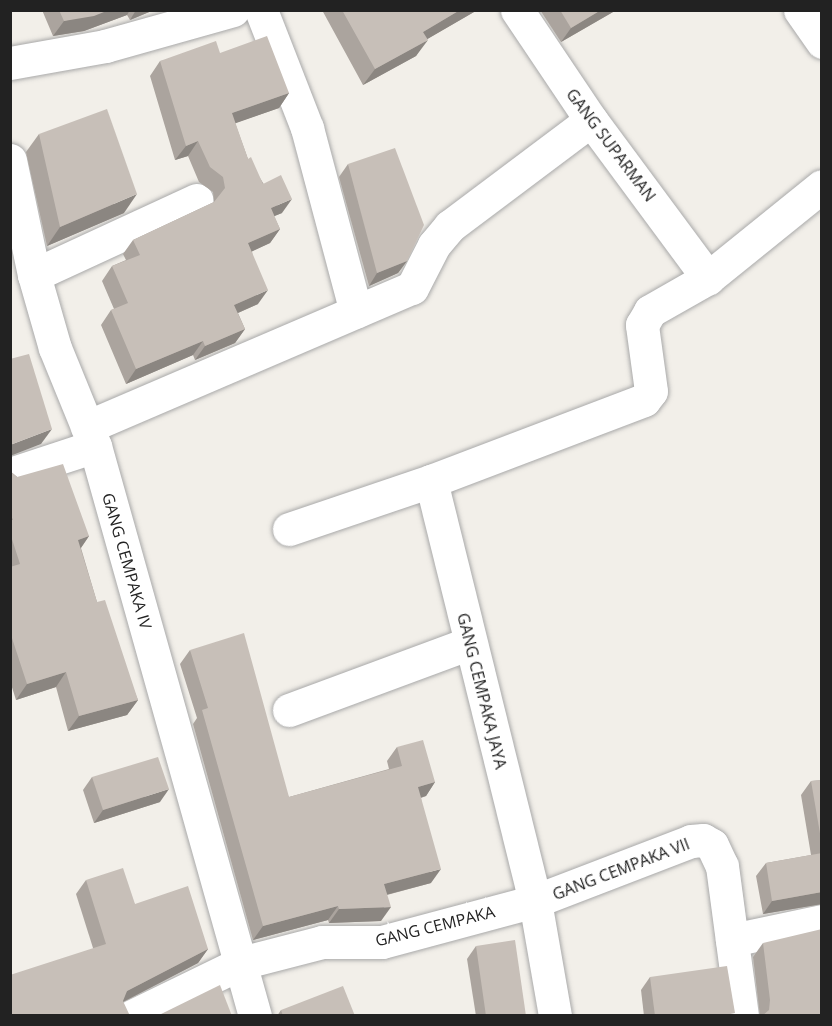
<!DOCTYPE html>
<html>
<head>
<meta charset="utf-8">
<style>
  body { margin:0 }
  #map { position:relative; width:832px; height:1026px; overflow:hidden; background:#f2efe9; font-family:"Open Sans",sans-serif }
  div>[style] { position:absolute }
  [style*='--x'] { left:calc(var(--x)*1px); top:calc(var(--y)*1px); width:calc(var(--w)*1px); rotate:calc(var(--a)*1deg) }
  .roads { filter:drop-shadow(0 0 2px #a9a9a9) drop-shadow(0 0 2px #a9a9a9) }
  .minor>* { height:33px; margin:-16.5px; padding:0 16.5px; transform-origin:16.5px; border-radius:16.5px; background:#fff }
  .wall>* { inset:0; background:#aba49e }
  .shaded-wall>* { inset:0; background:#8b8681 }
  .building>* { inset:0; background:#c7bfb8 }
  span { translate:-50% -50%; white-space:nowrap; text-align:center; line-height:1.15; -webkit-text-stroke:6px #fff; paint-order:stroke }
  .street-label { font-size:16px; color:#222 }
  .frame { position:absolute; inset:0; border:12px solid #222; pointer-events:none }
</style>
</head>
<body>
<div id="map">
  <div class="roads">
    <div class="minor">
      <i style="--x:261;--y:10;--w:127;--a:68.7"></i>
      <i style="--x:307;--y:128;--w:190;--a:75.1"></i>
      <i style="--x:517;--y:10;--w:133;--a:56.1"></i>
      <i style="--x:591;--y:120;--w:197;--a:53.5"></i>
      <i style="--x:800;--y:10;--w:39;--a:55"></i>
      <i style="--x:10;--y:63;--w:97;--a:-10.1"></i>
      <i style="--x:105;--y:46;--w:133;--a:-15.7"></i>
      <i style="--x:10;--y:160;--w:117;--a:78.2"></i>
      <i style="--x:34;--y:275;--w:76;--a:74"></i>
      <i style="--x:55;--y:348;--w:106;--a:67.8"></i>
      <i style="--x:95;--y:446;--w:592;--a:74.32"></i>
      <i style="--x:34;--y:275;--w:179;--a:-24.8"></i>
      <i style="--x:87;--y:427;--w:353;--a:-23.2"></i>
      <i style="--x:412;--y:288;--w:48;--a:-62.9"></i>
      <i style="--x:434;--y:245;--w:25;--a:-50"></i>
      <i style="--x:450;--y:226;--w:176;--a:-36.9"></i>
      <i style="--x:10;--y:474;--w:89;--a:-18.2"></i>
      <i style="--x:431;--y:481;--w:433;--a:76.1"></i>
      <i style="--x:535;--y:901;--w:117;--a:80.1"></i>
      <i style="--x:289;--y:529;--w:150;--a:-18.7"></i>
      <i style="--x:431;--y:481;--w:228;--a:-20.8"></i>
      <i style="--x:644;--y:400;--w:11;--a:-52"></i>
      <i style="--x:651;--y:391;--w:67;--a:-97.8"></i>
      <i style="--x:642;--y:325;--w:16;--a:-60"></i>
      <i style="--x:650;--y:311;--w:67;--a:-29.6"></i>
      <i style="--x:708;--y:278;--w:146;--a:-38.9"></i>
      <i style="--x:289;--y:710;--w:193;--a:-20.3"></i>
      <i style="--x:732;--y:940;--w:92;--a:-11.9"></i>
      <i style="--x:132;--y:1016;--w:121;--a:-25.9"></i>
      <i style="--x:241;--y:963;--w:84;--a:-14.5"></i>
      <i style="--x:322;--y:942;--w:60;--a:0"></i>
      <i style="--x:382;--y:942;--w:158;--a:-15"></i>
      <i style="--x:535;--y:901;--w:167;--a:-21"></i>
      <i style="--x:691;--y:841;--w:12;--a:-5"></i>
      <i style="--x:703;--y:840;--w:10;--a:29"></i>
      <i style="--x:712;--y:845;--w:23;--a:65"></i>
      <i style="--x:722;--y:866;--w:151;--a:82.4"></i>
    </div>
  </div>
  <div class="wall">
    <i style="clip-path:polygon(42px 10px,154px 10px,130px 20px,127px 15px,84px 31px,53px 36px)"></i>
    <i style="clip-path:polygon(322px 10px,475px 10px,474px 12px,427px 39px,416px 56px,363px 85px)"></i>
    <i style="clip-path:polygon(540px 10px,614px 10px,613px 12px,561px 42px)"></i>
    <i style="clip-path:polygon(220px 53px,289px 93px,279px 108px,235px 123px,248px 159px,282px 213px,274px 216px,280px 229px,270px 243px,252px 251px,258px 304px,238px 313px,245px 329px,235px 343px,195px 360px,193px 355px,126px 384px,101px 325px,111px 310px,114px 309px,102px 281px,112px 266px,126px 260px,123px 254px,133px 240px,214px 202px,213px 192px,199px 182px,188px 156px,175px 160px,150px 76px,160px 61px)"></i>
    <i style="clip-path:polygon(39px 134px,124px 213px,47px 246px,26px 152px)"></i>
    <i style="clip-path:polygon(348px 164px,407px 261px,398px 273px,369px 286px,339px 177px)"></i>
    <i style="clip-path:polygon(10px 471px,89px 536px,81px 548px,97px 602px,138px 700px,127px 715px,68px 731px,56px 687px,16px 700px,10px 681px)"></i>
    <i style="clip-path:polygon(190px 650px,289px 797px,389px 769px,387px 761px,397px 747px,435px 782px,426px 796px,421px 798px,431px 883px,387px 895px,381px 921px,329px 923px,328px 920px,253px 940px,193px 724px,197px 718px,180px 664px)"></i>
    <i style="clip-path:polygon(92px 777px,160px 802px,94px 823px,83px 790px)"></i>
    <i style="clip-path:polygon(822px 780px,822px 904px,763px 914px,756px 876px,766px 863px,811px 855px,801px 795px,811px 781px)"></i>
    <i style="clip-path:polygon(86px 880px,135px 904px,208px 949px,198px 963px,123px 1002px,93px 948px,76px 894px)"></i>
    <i style="clip-path:polygon(763px 943px,822px 1016px,760px 1016px,753px 957px)"></i>
    <i style="clip-path:polygon(476px 946px,526px 1016px,476px 1016px,467px 959px)"></i>
    <i style="clip-path:polygon(650px 977px,734px 1016px,644px 1016px,641px 990px)"></i>
    <i style="clip-path:polygon(281px 1010px,355px 1016px,277px 1016px)"></i>
  </div>
  <div class="shaded-wall">
    <i style="clip-path:polygon(109px 10px,130px 10px,127px 15px,84px 31px,53px 36px,64px 21px)"></i>
    <i style="clip-path:polygon(136px 10px,154px 10px,130px 20px)"></i>
    <i style="clip-path:polygon(460px 10px,475px 10px,474px 12px,412px 48px,423px 32px)"></i>
    <i style="clip-path:polygon(601px 10px,614px 10px,613px 12px,561px 42px,571px 28px)"></i>
    <i style="clip-path:polygon(428px 40px,416px 56px,363px 85px,375px 69px)"></i>
    <i style="clip-path:polygon(289px 93px,279px 108px,222px 128px,232px 113px)"></i>
    <i style="clip-path:polygon(198px 141px,188px 156px,175px 160px,186px 146px)"></i>
    <i style="clip-path:polygon(137px 194px,124px 213px,47px 246px,60px 227px)"></i>
    <i style="clip-path:polygon(292px 199px,282px 213px,260px 222px,271px 208px)"></i>
    <i style="clip-path:polygon(280px 229px,270px 243px,238px 258px,248px 243px)"></i>
    <i style="clip-path:polygon(407px 261px,398px 273px,369px 286px,377px 273px)"></i>
    <i style="clip-path:polygon(268px 290px,258px 304px,224px 319px,234px 305px)"></i>
    <i style="clip-path:polygon(245px 329px,235px 343px,195px 360px,205px 346px)"></i>
    <i style="clip-path:polygon(203px 341px,193px 355px,126px 384px,136px 369px)"></i>
    <i style="clip-path:polygon(52px 429px,41px 444px,10px 456px,10px 445px)"></i>
    <i style="clip-path:polygon(89px 536px,78px 552px,78px 540px)"></i>
    <i style="clip-path:polygon(66px 672px,56px 687px,16px 700px,27px 684px)"></i>
    <i style="clip-path:polygon(138px 700px,127px 715px,68px 731px,79px 716px)"></i>
    <i style="clip-path:polygon(435px 782px,426px 796px,408px 801px,418px 787px)"></i>
    <i style="clip-path:polygon(169px 789px,160px 802px,94px 823px,103px 810px)"></i>
    <i style="clip-path:polygon(441px 869px,431px 883px,374px 898px,384px 884px)"></i>
    <i style="clip-path:polygon(822px 892px,822px 904px,763px 914px,772px 901px)"></i>
    <i style="clip-path:polygon(338px 906px,328px 920px,253px 940px,263px 926px)"></i>
    <i style="clip-path:polygon(391px 907px,381px 921px,329px 923px,339px 909px)"></i>
    <i style="clip-path:polygon(208px 949px,198px 963px,117px 1005px,127px 991px)"></i>
  </div>
  <div class="building">
    <i style="clip-path:polygon(59px 10px,109px 10px,94px 16px,64px 21px)"></i>
    <i style="clip-path:polygon(342px 10px,460px 10px,423px 32px,428px 40px,375px 69px)"></i>
    <i style="clip-path:polygon(560px 10px,601px 10px,571px 28px)"></i>
    <i style="clip-path:polygon(267px 36px,289px 93px,232px 113px,248px 159px,251px 157px,263px 184px,281px 175px,292px 199px,271px 208px,280px 229px,248px 243px,268px 290px,234px 305px,245px 329px,205px 346px,203px 341px,136px 369px,111px 310px,128px 303px,112px 266px,140px 255px,133px 240px,214px 202px,225px 188px,223px 177px,210px 167px,198px 141px,186px 146px,160px 61px,216px 41px,220px 53px)"></i>
    <i style="clip-path:polygon(107px 109px,137px 194px,60px 227px,39px 134px)"></i>
    <i style="clip-path:polygon(395px 148px,424px 225px,407px 261px,377px 273px,348px 164px)"></i>
    <i style="clip-path:polygon(29px 354px,52px 429px,10px 445px,10px 359px)"></i>
    <i style="clip-path:polygon(63px 464px,89px 536px,78px 540px,97px 602px,105px 600px,138px 700px,79px 716px,66px 672px,27px 684px,10px 632px,10px 567px,20px 564px,10px 533px,10px 520px,13px 520px,10px 513px,10px 471px,17px 477px)"></i>
    <i style="clip-path:polygon(244px 633px,289px 797px,402px 766px,397px 747px,423px 740px,435px 782px,418px 787px,441px 869px,384px 884px,391px 907px,339px 909px,338px 906px,263px 926px,202px 710px,208px 708px,190px 650px)"></i>
    <i style="clip-path:polygon(158px 757px,169px 789px,103px 810px,92px 777px)"></i>
    <i style="clip-path:polygon(822px 780px,822px 845px,811px 781px)"></i>
    <i style="clip-path:polygon(822px 853px,822px 892px,772px 901px,766px 863px)"></i>
    <i style="clip-path:polygon(123px 868px,135px 904px,188px 886px,208px 949px,127px 991px,123px 1001px,130px 1016px,10px 1016px,10px 975px,106px 944px,86px 880px)"></i>
    <i style="clip-path:polygon(822px 929px,822px 1016px,762px 1016px,769px 1010px,770px 1000px,763px 943px)"></i>
    <i style="clip-path:polygon(515px 940px,526px 1016px,486px 1016px,476px 946px)"></i>
    <i style="clip-path:polygon(727px 966px,735px 1013px,721px 1016px,655px 1016px,650px 977px)"></i>
    <i style="clip-path:polygon(220px 985px,232px 1016px,157px 1016px)"></i>
    <i style="clip-path:polygon(343px 986px,355px 1016px,283px 1016px,281px 1010px)"></i>
  </div>
  <div class="street-label">
    <span style="left:611px;top:145px;rotate:53deg">GANG SUPARMAN</span>
    <span style="left:127px;top:561px;rotate:74deg">GANG CEMPAKA IV</span>
    <span style="left:482px;top:691px;rotate:76deg">GANG CEMPAKA JAYA</span>
    <span style="left:621px;top:869px;rotate:-21deg">GANG CEMPAKA VII</span>
    <span style="left:435px;top:926px;rotate:-14deg">GANG CEMPAKA</span>
  </div>
  <div class="frame"></div>
</div>
</body>
</html>
